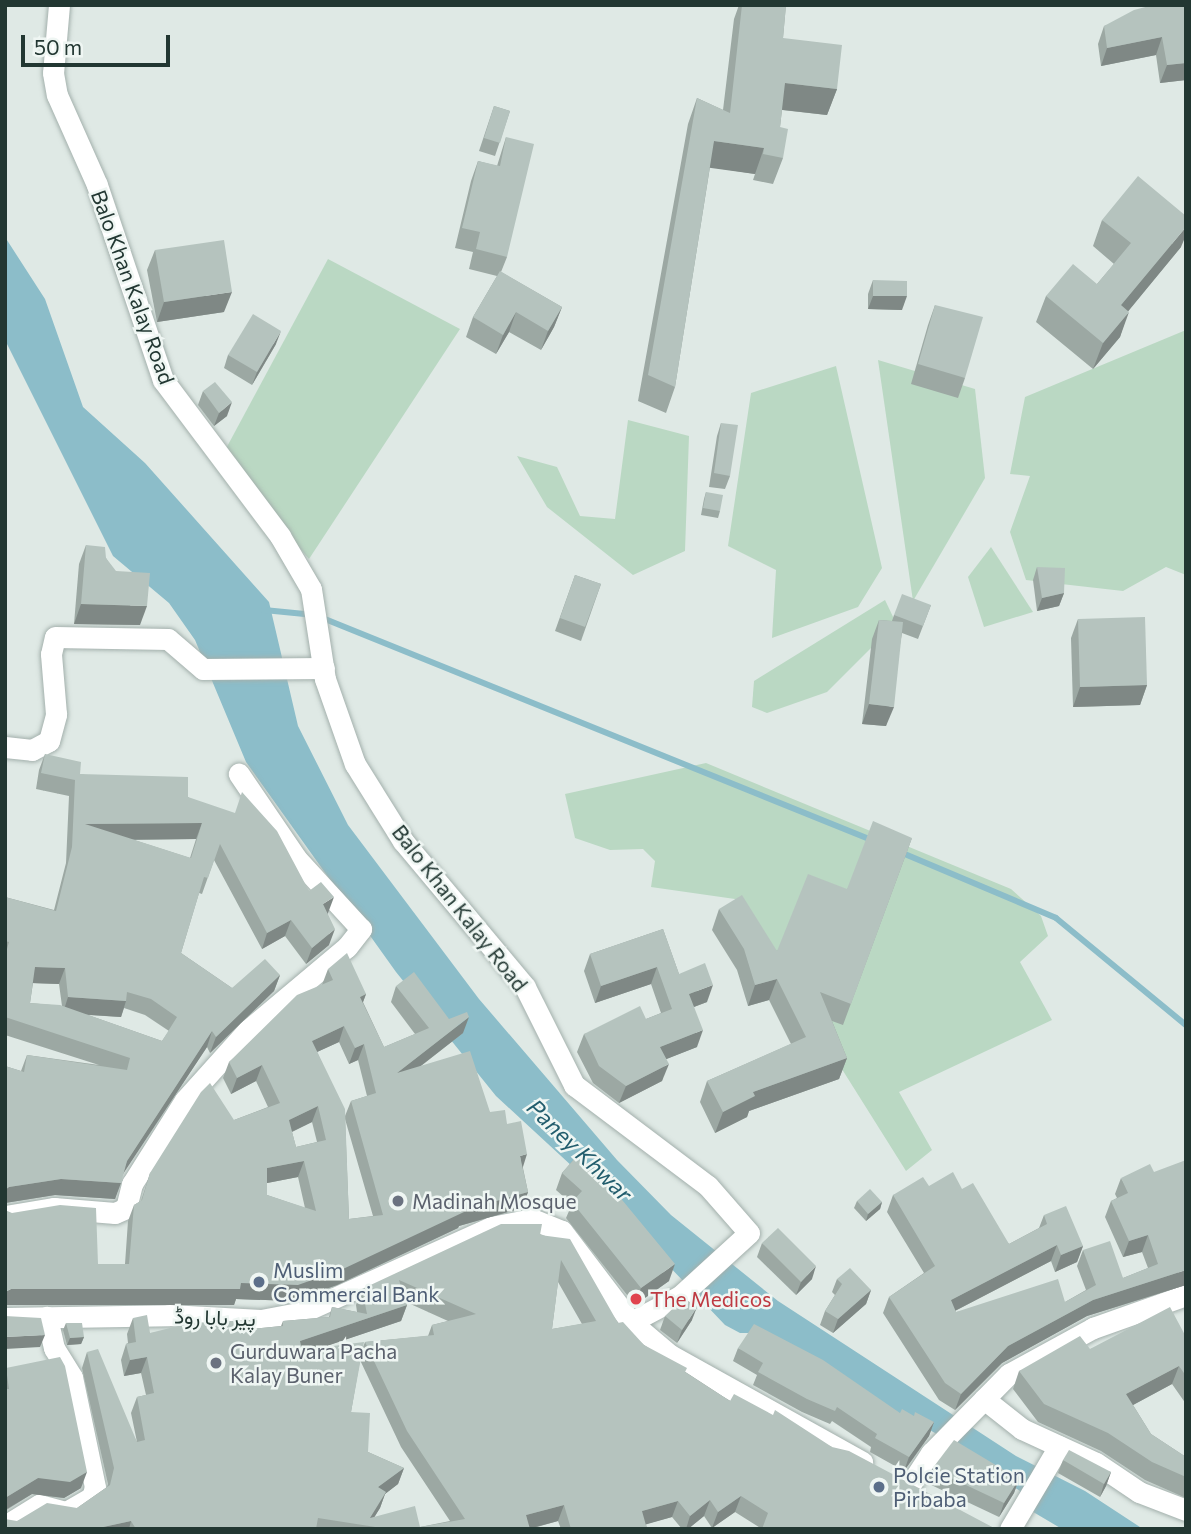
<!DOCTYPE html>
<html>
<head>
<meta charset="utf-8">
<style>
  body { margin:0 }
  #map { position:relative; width:1191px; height:1534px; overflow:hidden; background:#dfe9e5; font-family:Commissioner,Vazirmatn,sans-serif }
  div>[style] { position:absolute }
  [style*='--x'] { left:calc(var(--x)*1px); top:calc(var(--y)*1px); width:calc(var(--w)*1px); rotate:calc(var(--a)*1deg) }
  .green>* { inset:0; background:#bad8c3 }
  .water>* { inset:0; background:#8cbdc9 }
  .stream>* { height:6px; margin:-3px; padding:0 3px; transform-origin:3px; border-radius:3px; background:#8cbdc9 }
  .roads { filter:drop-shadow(0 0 2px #a3b0ac) drop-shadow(0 0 2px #a3b0ac) }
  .minor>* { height:21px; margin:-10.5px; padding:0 10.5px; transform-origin:10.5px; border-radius:10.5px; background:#fff }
  .tertiary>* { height:21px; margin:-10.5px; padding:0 10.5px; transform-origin:10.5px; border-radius:10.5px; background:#fff }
  .secondary>* { height:21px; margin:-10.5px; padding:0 10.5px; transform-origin:10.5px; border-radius:10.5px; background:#fff }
  .wall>* { inset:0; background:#9ca8a3 }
  .shaded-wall>* { inset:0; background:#7f8885 }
  .building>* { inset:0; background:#b5c3be }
  .dots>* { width:19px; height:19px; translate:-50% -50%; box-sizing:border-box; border:4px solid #eff6f3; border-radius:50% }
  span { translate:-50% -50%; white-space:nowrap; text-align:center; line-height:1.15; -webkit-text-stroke:5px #eff6f3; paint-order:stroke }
  .street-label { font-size:21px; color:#223732 }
  .worship-label { font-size:21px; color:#5b616d }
  .left { translate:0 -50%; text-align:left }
  .service-label { font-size:21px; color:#4e5e75 }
  .health-label { font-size:21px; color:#be3a42 }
  .water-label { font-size:23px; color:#225d6d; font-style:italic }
  .frame { position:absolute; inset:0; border:7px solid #223732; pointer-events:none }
  .scale { position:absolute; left:21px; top:35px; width:149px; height:32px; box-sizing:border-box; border:4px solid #223732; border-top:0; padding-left:9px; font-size:21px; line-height:24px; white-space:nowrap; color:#223732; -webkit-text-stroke:5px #eff6f3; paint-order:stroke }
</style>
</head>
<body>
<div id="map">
  <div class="green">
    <i style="clip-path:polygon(328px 259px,460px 329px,309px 559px,222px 456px)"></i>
    <i style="clip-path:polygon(1186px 330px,1186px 575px,1166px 567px,1123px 591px,1026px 580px,1010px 532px,1030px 476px,1010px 474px,1025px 397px)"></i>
    <i style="clip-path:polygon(878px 360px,975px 389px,985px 478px,913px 601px)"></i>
    <i style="clip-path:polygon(836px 366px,882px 568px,858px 607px,772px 638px,776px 570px,728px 546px,751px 393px)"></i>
    <i style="clip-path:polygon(628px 420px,689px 436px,685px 551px,633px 575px,547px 507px,517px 456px,557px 467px,580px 516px,615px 519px)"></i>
    <i style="clip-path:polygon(991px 547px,1033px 612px,984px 627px,968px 577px)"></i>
    <i style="clip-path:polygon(885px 600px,896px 623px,827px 692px,767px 713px,752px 707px,754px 681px)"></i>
    <i style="clip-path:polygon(706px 763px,1011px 889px,1041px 916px,1048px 936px,1020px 962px,1052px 1020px,899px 1092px,932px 1150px,906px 1171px,735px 899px,651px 887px,655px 861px,643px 849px,610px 850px,575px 838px,565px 794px)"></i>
  </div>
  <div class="water">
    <i style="clip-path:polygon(5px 237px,45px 299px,83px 407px,145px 463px,269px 602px,298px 726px,348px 825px,479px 999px,617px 1160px,671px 1215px,778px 1301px,1016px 1456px,1085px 1491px,1143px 1529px,1062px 1529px,1018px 1503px,1020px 1491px,935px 1433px,756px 1333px,740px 1333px,725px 1325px,587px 1180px,496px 1096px,396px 972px,246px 762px,195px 640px,169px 603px,113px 556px,5px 340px)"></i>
  </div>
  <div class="stream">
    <i style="--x:264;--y:610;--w:51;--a:5.6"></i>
    <i style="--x:315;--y:615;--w:603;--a:22.01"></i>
    <i style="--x:900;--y:852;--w:169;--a:22.9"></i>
    <i style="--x:1056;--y:918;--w:168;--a:39.5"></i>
  </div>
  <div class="roads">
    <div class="minor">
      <i style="--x:5;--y:747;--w:27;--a:6"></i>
      <i style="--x:32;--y:750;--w:19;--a:-28"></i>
      <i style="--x:49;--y:741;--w:28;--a:-75"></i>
      <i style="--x:56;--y:714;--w:60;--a:-94.8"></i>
      <i style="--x:51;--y:654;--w:17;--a:-77"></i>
      <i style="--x:55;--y:637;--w:113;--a:1"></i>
      <i style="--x:168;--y:639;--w:46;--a:40.6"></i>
      <i style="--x:203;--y:669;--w:121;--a:-0.5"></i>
      <i style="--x:5;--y:1216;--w:50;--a:-9.3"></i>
      <i style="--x:54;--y:1208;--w:61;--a:4.7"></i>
      <i style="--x:115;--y:1213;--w:12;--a:-24"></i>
      <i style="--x:126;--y:1208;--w:25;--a:-76"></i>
      <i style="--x:132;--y:1184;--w:99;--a:-57.8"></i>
      <i style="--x:185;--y:1100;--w:94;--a:-48"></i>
      <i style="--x:248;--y:1030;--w:129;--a:-40"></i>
      <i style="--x:347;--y:947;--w:23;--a:-52"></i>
      <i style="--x:361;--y:929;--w:96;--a:-132.5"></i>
      <i style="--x:296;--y:858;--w:102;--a:-124.2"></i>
      <i style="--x:984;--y:1399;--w:48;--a:38.3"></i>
      <i style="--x:1022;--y:1429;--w:81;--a:24.7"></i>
      <i style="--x:1096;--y:1463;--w:52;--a:34"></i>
      <i style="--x:1139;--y:1492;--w:50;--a:21"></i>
      <i style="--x:5;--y:1526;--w:40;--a:-32"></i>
      <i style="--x:39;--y:1505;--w:28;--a:15"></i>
      <i style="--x:66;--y:1512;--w:30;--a:-30"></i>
      <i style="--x:92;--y:1497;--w:10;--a:-73"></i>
      <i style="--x:95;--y:1487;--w:112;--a:-101.8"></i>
      <i style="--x:72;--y:1377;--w:34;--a:-122"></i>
      <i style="--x:54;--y:1348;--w:32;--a:-103"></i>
      <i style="--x:1010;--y:1529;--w:96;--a:-59.4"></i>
    </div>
    <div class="tertiary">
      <i style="--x:59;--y:5;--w:68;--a:95"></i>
      <i style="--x:53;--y:73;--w:22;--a:80"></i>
      <i style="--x:57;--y:95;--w:98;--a:66"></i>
      <i style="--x:97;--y:185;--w:206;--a:71.3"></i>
      <i style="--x:163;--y:380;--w:195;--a:53.1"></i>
      <i style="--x:280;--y:536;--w:61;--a:59.7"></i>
      <i style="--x:311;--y:589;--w:91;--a:81.2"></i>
      <i style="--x:325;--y:679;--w:90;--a:70.6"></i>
      <i style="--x:355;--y:764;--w:91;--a:58.1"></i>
      <i style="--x:403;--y:841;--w:190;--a:50.1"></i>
      <i style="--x:525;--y:987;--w:110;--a:63.4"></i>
      <i style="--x:574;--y:1085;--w:168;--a:37"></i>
      <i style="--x:708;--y:1186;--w:62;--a:48.9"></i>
      <i style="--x:749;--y:1233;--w:93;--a:137.6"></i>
      <i style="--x:680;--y:1296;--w:55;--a:152"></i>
      <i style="--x:908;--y:1488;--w:42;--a:-56.7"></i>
      <i style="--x:931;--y:1453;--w:111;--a:-45.4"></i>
      <i style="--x:1009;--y:1374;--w:96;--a:-28.7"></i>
      <i style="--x:1093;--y:1328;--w:99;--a:-19.5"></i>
    </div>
    <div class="secondary">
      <i style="--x:5;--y:1318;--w:164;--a:-1"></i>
      <i style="--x:169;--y:1315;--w:92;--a:3.1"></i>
      <i style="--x:261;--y:1320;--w:43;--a:-10.8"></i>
      <i style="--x:303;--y:1312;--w:206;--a:-24.3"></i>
      <i style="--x:491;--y:1227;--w:42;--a:-11"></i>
      <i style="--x:532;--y:1219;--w:32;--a:22"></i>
      <i style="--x:562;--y:1231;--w:114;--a:52.8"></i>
      <i style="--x:631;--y:1322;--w:51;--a:40.2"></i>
      <i style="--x:670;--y:1355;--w:220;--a:29.1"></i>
    </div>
  </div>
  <div class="wall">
    <i style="clip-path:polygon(739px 5px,786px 5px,783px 38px,837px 89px,827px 115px,782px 110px,780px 127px,783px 158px,773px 184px,753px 180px,755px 174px,710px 167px,675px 387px,666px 413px,638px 401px,688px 124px,697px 98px,723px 110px,734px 19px)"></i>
    <i style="clip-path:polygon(1186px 5px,1186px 80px,1160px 83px,1156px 55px,1101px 66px,1098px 44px,1104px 26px)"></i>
    <i style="clip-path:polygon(494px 106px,510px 111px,495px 156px,479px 151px)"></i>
    <i style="clip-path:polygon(506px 137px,507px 257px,501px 272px,562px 307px,554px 327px,541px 350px,509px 332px,496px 354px,466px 337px,473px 317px,497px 276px,469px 269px,473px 252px,455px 248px,471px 181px,478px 161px,497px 166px)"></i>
    <i style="clip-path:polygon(1102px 220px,1181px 247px,1128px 311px,1120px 337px,1093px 369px,1036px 322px,1046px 296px,1097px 284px,1114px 264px,1093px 246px)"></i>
    <i style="clip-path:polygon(155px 250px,224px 312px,157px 322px,147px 270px)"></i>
    <i style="clip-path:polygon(873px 280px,902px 310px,868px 309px,868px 294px)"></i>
    <i style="clip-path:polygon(935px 305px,965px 378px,958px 398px,911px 384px,928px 325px)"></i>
    <i style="clip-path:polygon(276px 344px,252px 385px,224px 368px,228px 355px)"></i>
    <i style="clip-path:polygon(203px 391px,227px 416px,214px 426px,198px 405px)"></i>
    <i style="clip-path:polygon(721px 423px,730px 476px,725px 489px,709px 487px,717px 436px)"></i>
    <i style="clip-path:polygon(706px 492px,720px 511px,718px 518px,701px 515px,704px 499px)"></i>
    <i style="clip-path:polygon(86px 545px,106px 558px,140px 625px,74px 624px,79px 564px)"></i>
    <i style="clip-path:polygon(1037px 567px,1064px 593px,1059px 606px,1037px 611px,1033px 580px)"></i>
    <i style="clip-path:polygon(575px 575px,601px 584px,581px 641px,555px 631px)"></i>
    <i style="clip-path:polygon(931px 605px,918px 639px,902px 633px,886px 726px,862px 724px,872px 639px,879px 620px,892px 621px,894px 615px)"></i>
    <i style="clip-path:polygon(1078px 619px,1147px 685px,1140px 705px,1073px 707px,1071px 638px)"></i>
    <i style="clip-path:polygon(evenodd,45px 754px,80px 774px,188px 797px,309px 891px,328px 913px,329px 945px,306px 964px,285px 936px,262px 949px,214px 860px,202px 894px,199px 893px,181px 953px,232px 988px,280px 975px,274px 991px,210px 1053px,207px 1047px,123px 1173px,115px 1199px,55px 1195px,5px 1203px,5px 1066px,21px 1071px,27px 1055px,99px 1065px,5px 1035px,5px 897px,54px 910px,66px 863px,69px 796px,36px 789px,39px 770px,45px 754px,196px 839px,190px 858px,134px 840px,196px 839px,45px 754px,33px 983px,59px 984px,62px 1006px,30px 1003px,33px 983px,45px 754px,124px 1008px,145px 1015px,169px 1031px,162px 1041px,88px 1015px,121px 1017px,124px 1008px)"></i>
    <i style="clip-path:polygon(912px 838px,843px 1025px,832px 1021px,847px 1058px,839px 1079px,749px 1111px,747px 1117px,715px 1133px,700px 1102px,707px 1081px,791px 1044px,769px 1000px,748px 1006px,737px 970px,712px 930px,719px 909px,777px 951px,847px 889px)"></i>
    <i style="clip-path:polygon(663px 929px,679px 974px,707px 1002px,694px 1007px,697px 1047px,666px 1059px,662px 1081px,619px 1103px,593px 1083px,577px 1052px,584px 1034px,646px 1019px,661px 1013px,651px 984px,595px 1003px,584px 971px,590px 954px)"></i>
    <i style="clip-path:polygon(evenodd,328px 969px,366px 994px,363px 1002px,384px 1047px,415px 1034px,391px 1002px,396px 986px,449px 1019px,463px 1033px,421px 1066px,490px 1112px,507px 1124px,523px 1168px,528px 1192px,522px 1208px,459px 1226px,458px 1228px,337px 1285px,292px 1301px,236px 1299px,234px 1305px,98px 1264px,125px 1264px,128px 1221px,134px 1205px,141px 1201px,150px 1173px,234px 1120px,268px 1107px,256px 1081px,231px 1094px,223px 1078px,229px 1062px,322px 985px,328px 969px,339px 1042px,349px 1064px,358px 1060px,367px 1096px,351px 1101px,345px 1116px,317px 1052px,339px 1042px,328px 969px,345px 1119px,373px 1216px,349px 1219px,345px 1119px,328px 969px,312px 1122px,317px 1142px,296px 1147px,292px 1132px,312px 1122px,328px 969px,298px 1177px,305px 1208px,267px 1195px,267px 1183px,298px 1177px)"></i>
    <i style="clip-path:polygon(576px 1157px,669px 1281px,635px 1305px,566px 1218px,572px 1204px,556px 1190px,562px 1173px)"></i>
    <i style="clip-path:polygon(1121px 1178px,1186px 1285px,1087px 1316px,1002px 1363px,955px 1410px,939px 1400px,883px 1313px,889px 1297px,924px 1273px,887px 1212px,893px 1195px,929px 1186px,962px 1189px,1009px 1244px,1039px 1228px,1044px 1215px,1083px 1246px,1077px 1262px,1055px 1272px,1051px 1261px,955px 1311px,956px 1312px,1065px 1302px,1086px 1290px,1077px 1266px,1083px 1250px,1123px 1278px,1148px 1268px,1142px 1252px,1123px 1257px,1105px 1217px,1111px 1201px,1117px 1198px,1115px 1194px)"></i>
    <i style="clip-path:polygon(857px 1201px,882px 1202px,880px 1209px,866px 1221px,854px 1208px)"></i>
    <i style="clip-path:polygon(evenodd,540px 1235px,618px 1323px,644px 1345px,730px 1401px,832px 1447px,762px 1529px,735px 1512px,712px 1528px,704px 1516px,688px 1529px,682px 1529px,672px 1517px,646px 1524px,647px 1529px,561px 1529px,558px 1521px,530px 1529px,5px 1529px,17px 1521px,77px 1508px,107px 1487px,108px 1484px,82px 1368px,87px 1352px,137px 1442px,131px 1413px,137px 1397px,146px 1395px,141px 1373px,124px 1376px,121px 1360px,126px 1344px,128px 1343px,127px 1334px,133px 1318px,150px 1333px,251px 1329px,281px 1326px,283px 1321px,329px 1317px,332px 1307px,357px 1312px,356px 1305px,362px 1289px,540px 1235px,558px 1282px,582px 1324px,552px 1329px,558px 1282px,540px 1235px,406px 1302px,448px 1321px,432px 1325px,428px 1336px,365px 1342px,362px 1350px,323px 1347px,401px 1321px,407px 1305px,406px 1302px,540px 1235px,360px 1360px,401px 1447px,450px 1521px,420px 1527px,374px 1517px,380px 1508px,385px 1494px,398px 1484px,404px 1468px,368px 1452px,351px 1412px,360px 1360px)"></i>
    <i style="clip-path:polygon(762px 1243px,812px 1279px,796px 1295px,757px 1257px)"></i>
    <i style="clip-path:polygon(837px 1279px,871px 1290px,866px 1304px,833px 1333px,820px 1325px,825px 1311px,835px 1295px,832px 1292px)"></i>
    <i style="clip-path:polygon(665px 1316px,692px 1320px,677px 1343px,660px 1330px)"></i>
    <i style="clip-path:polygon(66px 1323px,84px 1337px,81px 1344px,67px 1345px,63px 1330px)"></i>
    <i style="clip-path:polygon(1186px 1337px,1186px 1404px,1172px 1384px,1133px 1405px,1151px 1434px,1186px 1457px,1186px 1498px,1145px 1480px,1101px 1451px,1038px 1422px,1013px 1389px,1019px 1371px,1090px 1349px)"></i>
    <i style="clip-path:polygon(738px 1348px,900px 1413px,914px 1416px,934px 1422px,929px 1436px,904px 1471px,870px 1452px,871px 1447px,832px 1421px,830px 1424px,802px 1412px,753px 1385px,757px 1375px,733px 1361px)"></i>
    <i style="clip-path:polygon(6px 1368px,81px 1488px,64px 1498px,32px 1494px,5px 1511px)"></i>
    <i style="clip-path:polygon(1063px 1460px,1111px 1472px,1106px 1486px,1100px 1497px,1058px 1473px)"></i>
    <i style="clip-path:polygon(932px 1469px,1019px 1479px,1014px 1493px,999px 1517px,927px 1483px)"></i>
  </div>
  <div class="shaded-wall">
    <i style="clip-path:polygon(1162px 37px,1156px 55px,1101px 66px,1107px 48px)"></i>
    <i style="clip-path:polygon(1186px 63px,1186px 80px,1160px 83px,1167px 65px)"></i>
    <i style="clip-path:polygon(785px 83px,837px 89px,827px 115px,775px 109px)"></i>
    <i style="clip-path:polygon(714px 141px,764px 148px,755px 174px,704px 167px)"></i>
    <i style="clip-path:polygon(1186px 227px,1186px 235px,1181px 247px,1112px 331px,1121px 305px)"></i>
    <i style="clip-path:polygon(232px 292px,224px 312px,157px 322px,164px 302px)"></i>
    <i style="clip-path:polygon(873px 296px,907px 296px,902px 310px,868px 309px)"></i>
    <i style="clip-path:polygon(562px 307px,554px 327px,541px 350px,548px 331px)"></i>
    <i style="clip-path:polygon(516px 312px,509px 332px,496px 354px,503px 335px)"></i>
    <i style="clip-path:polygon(1129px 312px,1120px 337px,1093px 369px,1103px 343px)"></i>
    <i style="clip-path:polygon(281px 331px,276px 344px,252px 385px,257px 372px)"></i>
    <i style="clip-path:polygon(232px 402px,227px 416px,214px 426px,219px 413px)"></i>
    <i style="clip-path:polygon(1064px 593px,1059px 606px,1037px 611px,1042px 598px)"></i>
    <i style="clip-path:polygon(81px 604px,147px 606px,140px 625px,74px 624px)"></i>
    <i style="clip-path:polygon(1147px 685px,1140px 705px,1073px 707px,1080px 687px)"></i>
    <i style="clip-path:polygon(869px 704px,894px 707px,886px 726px,862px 724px)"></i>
    <i style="clip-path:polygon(202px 823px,196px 839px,79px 840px,85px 824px)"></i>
    <i style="clip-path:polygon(334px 897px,328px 913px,317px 920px,323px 904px)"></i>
    <i style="clip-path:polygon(291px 920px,285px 936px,262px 949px,267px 933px)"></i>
    <i style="clip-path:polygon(335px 929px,329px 945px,306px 964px,312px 948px)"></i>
    <i style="clip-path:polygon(35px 967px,65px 968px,59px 984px,30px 983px)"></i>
    <i style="clip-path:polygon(657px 967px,651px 984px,595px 1003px,601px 986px)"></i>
    <i style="clip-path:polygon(280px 975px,274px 991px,210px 1053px,216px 1037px)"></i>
    <i style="clip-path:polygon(777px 979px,769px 1000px,748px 1006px,755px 985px)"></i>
    <i style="clip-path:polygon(713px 985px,707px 1002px,683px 1011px,689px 994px)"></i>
    <i style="clip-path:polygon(366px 994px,360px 1010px,360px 997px)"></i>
    <i style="clip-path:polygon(68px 997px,126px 1001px,121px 1017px,63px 1013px)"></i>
    <i style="clip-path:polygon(469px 1017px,463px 1033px,391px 1089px,397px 1073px)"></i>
    <i style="clip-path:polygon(344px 1026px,339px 1042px,306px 1057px,312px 1041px)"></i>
    <i style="clip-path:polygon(703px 1030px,697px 1047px,654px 1064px,660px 1047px)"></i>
    <i style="clip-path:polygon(212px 1031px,207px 1047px,121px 1177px,127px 1161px)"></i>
    <i style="clip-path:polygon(364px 1044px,358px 1060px,349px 1064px,355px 1048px)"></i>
    <i style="clip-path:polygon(847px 1058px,839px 1079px,749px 1111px,747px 1117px,715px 1133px,723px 1112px,753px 1092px)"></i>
    <i style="clip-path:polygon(669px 1064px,662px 1081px,619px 1103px,626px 1086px)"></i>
    <i style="clip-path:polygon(262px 1065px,256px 1081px,231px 1094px,237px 1078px)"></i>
    <i style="clip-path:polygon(318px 1106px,312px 1122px,283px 1136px,289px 1120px)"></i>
    <i style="clip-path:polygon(527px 1154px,522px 1170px,520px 1156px)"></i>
    <i style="clip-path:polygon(304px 1161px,298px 1177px,262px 1184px,267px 1168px)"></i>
    <i style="clip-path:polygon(61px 1179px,121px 1183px,115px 1199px,55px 1195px,5px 1203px,5px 1190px,9px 1187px)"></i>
    <i style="clip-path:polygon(528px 1192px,522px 1208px,459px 1226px,458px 1228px,337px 1285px,292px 1301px,236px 1299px,234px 1305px,5px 1305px,5px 1292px,11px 1289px,241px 1283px,460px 1211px)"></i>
    <i style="clip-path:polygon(882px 1202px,880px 1209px,866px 1221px,868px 1214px)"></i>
    <i style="clip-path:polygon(1148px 1235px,1142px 1252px,1123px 1257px,1129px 1241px)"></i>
    <i style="clip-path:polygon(1057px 1245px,1051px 1261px,945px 1316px,951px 1300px)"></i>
    <i style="clip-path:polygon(1083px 1246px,1077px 1262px,1055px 1272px,1061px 1255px)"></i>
    <i style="clip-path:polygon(675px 1264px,669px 1281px,635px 1305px,641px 1288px)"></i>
    <i style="clip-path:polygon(816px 1266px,812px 1279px,796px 1295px,801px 1282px)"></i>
    <i style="clip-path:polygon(1186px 1270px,1186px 1285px,1087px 1316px,1002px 1363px,955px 1410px,961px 1394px,1008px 1346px,1093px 1300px)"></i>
    <i style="clip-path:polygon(871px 1290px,866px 1304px,833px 1333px,838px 1319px)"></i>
    <i style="clip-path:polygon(407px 1305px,401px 1321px,294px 1357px,300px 1341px)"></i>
    <i style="clip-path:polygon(697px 1307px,692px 1320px,677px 1343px,682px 1330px)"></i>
    <i style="clip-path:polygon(45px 1335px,40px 1347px,5px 1349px,5px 1337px)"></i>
    <i style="clip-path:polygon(84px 1337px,81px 1344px,67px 1345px,70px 1338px)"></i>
    <i style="clip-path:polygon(147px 1357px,141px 1373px,124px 1376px,130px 1360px)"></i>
    <i style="clip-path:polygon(1179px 1366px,1172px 1384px,1120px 1412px,1126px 1394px)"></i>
    <i style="clip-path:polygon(934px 1422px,929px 1436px,904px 1471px,909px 1457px)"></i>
    <i style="clip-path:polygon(404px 1468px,398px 1484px,385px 1494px,380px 1508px,369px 1526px,367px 1525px,378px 1487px)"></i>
    <i style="clip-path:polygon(87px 1472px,81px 1488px,64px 1498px,32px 1494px,5px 1510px,5px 1498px,38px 1478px)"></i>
    <i style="clip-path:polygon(1111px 1472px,1106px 1486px,1100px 1497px,1104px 1484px)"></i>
    <i style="clip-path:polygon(1019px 1479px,1014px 1493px,999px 1517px,1004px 1503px)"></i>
    <i style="clip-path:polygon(741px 1496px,735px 1512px,712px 1528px,718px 1512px)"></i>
    <i style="clip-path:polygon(710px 1500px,704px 1516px,688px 1529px,686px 1529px,690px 1516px)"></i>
    <i style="clip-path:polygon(678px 1501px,672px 1517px,637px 1527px,642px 1511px)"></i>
    <i style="clip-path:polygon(564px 1505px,558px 1521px,528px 1529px,526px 1515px)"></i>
    <i style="clip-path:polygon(131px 1521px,129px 1529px,94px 1529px)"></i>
  </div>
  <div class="building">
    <i style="clip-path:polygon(742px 5px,786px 5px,783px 38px,842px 45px,837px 89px,785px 83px,780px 127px,788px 129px,783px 158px,763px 154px,764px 148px,714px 141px,675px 387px,648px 375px,697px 98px,730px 113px)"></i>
    <i style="clip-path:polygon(1153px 5px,1186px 5px,1186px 63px,1167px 65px,1162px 37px,1107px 48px,1104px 26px,1134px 10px)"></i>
    <i style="clip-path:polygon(494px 106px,510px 111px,500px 143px,484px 138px)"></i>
    <i style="clip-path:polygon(506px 137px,534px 144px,507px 257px,476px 249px,480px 232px,462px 228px,478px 161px,500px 166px)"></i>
    <i style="clip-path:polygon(1138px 176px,1186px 216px,1186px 227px,1121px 305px,1129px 312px,1103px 343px,1046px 296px,1073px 264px,1097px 284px,1131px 243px,1102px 220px)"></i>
    <i style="clip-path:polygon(224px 240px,232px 292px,164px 302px,155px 250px)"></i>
    <i style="clip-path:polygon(500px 271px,562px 307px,548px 331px,516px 312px,503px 335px,473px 317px)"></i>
    <i style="clip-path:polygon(873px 280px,907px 281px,907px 296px,873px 296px)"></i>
    <i style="clip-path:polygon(935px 305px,983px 317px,965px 378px,918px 364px)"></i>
    <i style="clip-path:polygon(253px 314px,281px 331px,257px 372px,228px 355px)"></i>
    <i style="clip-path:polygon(215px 382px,232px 402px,219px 413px,203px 391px)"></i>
    <i style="clip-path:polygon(721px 423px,738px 425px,730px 476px,714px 473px)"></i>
    <i style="clip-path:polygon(706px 492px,723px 495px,720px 511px,703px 508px)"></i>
    <i style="clip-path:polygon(86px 545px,105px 547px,106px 558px,116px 571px,150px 573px,147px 606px,81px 604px)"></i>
    <i style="clip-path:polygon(1037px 567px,1065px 568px,1064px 593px,1042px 598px)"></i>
    <i style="clip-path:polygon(575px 575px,601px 584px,585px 627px,560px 618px)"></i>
    <i style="clip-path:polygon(902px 594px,931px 605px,923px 626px,894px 615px)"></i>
    <i style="clip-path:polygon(1145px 617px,1147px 685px,1080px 687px,1078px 619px)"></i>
    <i style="clip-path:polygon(879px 620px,903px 622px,894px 707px,869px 704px)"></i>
    <i style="clip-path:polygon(evenodd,45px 754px,81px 762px,80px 774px,188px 777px,188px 797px,235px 813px,242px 792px,277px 831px,309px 891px,321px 882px,334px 897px,323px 904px,335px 929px,312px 948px,291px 920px,267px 933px,220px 844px,208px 878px,204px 877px,181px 953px,232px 988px,265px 959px,280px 975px,216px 1037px,212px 1031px,127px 1161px,121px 1183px,61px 1179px,9px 1187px,5px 1190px,5px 1066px,24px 1072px,27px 1055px,127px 1070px,130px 1058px,5px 1017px,5px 956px,9px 942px,5px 941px,5px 897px,56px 911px,72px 847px,75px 780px,41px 773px,45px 754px,202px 823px,191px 858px,85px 824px,202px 823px,45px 754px,35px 967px,65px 968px,68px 997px,126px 1001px,127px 992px,151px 999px,177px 1017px,162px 1041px,60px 1005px,30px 1003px,35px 967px)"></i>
    <i style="clip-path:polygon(873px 821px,912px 838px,851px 1004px,820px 992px,847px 1058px,753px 1092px,755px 1096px,723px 1112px,707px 1081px,806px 1037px,777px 979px,755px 985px,744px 949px,719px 909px,742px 895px,777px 951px,808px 874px,847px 889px)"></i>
    <i style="clip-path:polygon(663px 929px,679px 974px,705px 963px,713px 985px,689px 994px,703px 1030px,660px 1047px,669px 1064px,626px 1086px,599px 1066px,584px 1034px,640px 1006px,646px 1019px,672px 1009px,657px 967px,601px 986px,590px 954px)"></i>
    <i style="clip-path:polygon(evenodd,347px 953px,366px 994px,360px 997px,384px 1047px,429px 1028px,396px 986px,414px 972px,449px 1019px,467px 1012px,469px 1017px,397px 1073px,470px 1051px,490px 1112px,505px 1110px,507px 1124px,521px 1121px,527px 1154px,520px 1156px,528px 1192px,460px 1211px,464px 1212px,343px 1269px,298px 1285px,241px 1283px,240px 1289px,11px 1289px,5px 1292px,5px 1210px,12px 1213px,60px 1205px,96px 1208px,98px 1264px,129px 1264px,134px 1205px,142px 1200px,150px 1173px,201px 1092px,210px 1083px,234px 1120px,280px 1103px,262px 1065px,237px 1078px,229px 1062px,297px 995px,333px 980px,328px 969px,347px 953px,344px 1026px,355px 1048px,364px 1044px,376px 1093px,351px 1101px,383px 1215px,349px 1219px,345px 1109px,312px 1041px,344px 1026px,347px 953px,318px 1106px,326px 1140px,296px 1147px,289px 1120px,318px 1106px,347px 953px,304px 1161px,316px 1211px,267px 1195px,267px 1168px,304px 1161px)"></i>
    <i style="clip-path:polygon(576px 1157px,618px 1195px,675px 1264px,641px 1288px,572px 1202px,582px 1191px,562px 1173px)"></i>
    <i style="clip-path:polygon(1186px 1160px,1186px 1270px,1093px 1300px,1008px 1346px,961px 1394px,945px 1383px,889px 1297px,935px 1266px,893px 1195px,923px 1177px,929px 1186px,953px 1172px,962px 1189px,973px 1183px,1009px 1244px,1047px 1224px,1044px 1215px,1066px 1206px,1083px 1246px,1061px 1255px,1057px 1245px,951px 1300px,956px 1312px,1058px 1279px,1065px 1302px,1096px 1285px,1083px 1250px,1110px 1241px,1123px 1278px,1158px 1264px,1148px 1235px,1129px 1241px,1111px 1201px,1128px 1193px,1121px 1178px,1150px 1164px,1154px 1172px)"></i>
    <i style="clip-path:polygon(870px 1189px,882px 1202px,868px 1214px,857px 1201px)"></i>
    <i style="clip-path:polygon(evenodd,501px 1224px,542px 1224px,540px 1235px,570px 1239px,618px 1323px,623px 1322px,644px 1345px,687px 1368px,685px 1372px,730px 1401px,734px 1394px,773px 1415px,775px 1410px,832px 1447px,849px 1451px,996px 1529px,762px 1529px,768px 1513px,741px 1496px,718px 1512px,710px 1500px,690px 1516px,678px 1501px,642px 1511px,647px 1529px,571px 1529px,564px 1505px,526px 1515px,530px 1529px,388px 1529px,318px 1518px,316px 1529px,136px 1529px,131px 1521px,94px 1529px,5px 1529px,5px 1519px,17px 1521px,47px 1503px,77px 1508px,110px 1485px,114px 1468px,87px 1352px,98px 1349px,137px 1442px,145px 1440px,137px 1397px,154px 1393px,147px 1357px,130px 1360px,126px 1344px,136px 1342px,133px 1318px,147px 1315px,150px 1333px,190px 1323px,251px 1320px,251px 1329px,283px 1326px,283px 1321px,330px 1317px,332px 1307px,367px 1314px,362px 1289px,501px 1224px,561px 1260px,596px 1321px,552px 1329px,561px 1260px,501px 1224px,399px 1280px,476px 1314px,432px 1325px,434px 1335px,365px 1342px,407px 1431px,465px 1519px,420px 1527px,415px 1506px,370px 1518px,386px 1492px,378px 1487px,404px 1468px,368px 1452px,370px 1413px,351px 1412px,364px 1342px,302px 1350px,300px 1341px,407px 1305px,399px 1280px)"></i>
    <i style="clip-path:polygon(778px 1228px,816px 1266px,801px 1282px,762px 1243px)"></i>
    <i style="clip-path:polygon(850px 1268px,871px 1290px,838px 1319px,825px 1311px,842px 1284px,837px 1279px)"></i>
    <i style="clip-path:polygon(684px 1298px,697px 1307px,682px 1330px,665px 1316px)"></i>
    <i style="clip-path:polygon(1170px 1307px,1186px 1337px,1186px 1376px,1179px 1366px,1126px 1394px,1151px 1434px,1186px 1457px,1186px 1477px,1152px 1462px,1108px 1433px,1044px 1404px,1019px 1371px,1080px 1336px,1090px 1349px)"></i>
    <i style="clip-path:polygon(5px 1316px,41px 1318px,45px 1335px,5px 1337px)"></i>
    <i style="clip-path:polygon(66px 1323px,82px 1323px,84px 1337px,70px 1338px)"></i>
    <i style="clip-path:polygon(754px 1324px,823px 1360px,900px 1413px,902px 1409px,914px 1416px,915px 1412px,934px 1422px,909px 1457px,875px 1438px,877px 1434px,837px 1407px,835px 1411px,807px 1399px,758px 1372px,763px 1363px,738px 1348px)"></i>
    <i style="clip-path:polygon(60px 1357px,65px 1366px,87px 1472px,70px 1482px,38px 1478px,5px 1498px,5px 1389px,9px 1389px,6px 1368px)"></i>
    <i style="clip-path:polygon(954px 1440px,1019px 1479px,1004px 1503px,932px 1469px)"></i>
    <i style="clip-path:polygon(1069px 1450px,1111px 1472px,1104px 1484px,1063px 1460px)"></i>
  </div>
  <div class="dots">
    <i style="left:398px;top:1201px;background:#6b7280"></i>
    <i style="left:259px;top:1282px;background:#5c6f8a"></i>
    <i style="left:636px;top:1299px;background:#e0444e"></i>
    <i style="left:216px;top:1363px;background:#6b7280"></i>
    <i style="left:879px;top:1487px;background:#5c6f8a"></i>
  </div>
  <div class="street-label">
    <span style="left:133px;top:287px;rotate:70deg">Balo Khan Kalay Road</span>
    <span style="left:460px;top:908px;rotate:52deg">Balo Khan Kalay Road</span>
    <span style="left:215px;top:1317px;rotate:2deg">پیر بابا روڈ</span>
  </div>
  <div class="worship-label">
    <span class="left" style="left:412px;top:1201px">Madinah Mosque</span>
    <span class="left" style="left:230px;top:1363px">Gurduwara Pacha<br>Kalay Buner</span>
  </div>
  <div class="service-label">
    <span class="left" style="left:273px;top:1282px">Muslim<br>Commercial Bank</span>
    <span class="left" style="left:893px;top:1487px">Polcie Station<br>Pirbaba</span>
  </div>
  <div class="health-label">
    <span class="left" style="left:650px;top:1299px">The Medicos</span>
  </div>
  <div class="water-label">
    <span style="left:580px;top:1150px;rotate:44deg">Paney Khwar</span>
  </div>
  <div class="frame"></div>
  <div class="scale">50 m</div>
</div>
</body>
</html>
